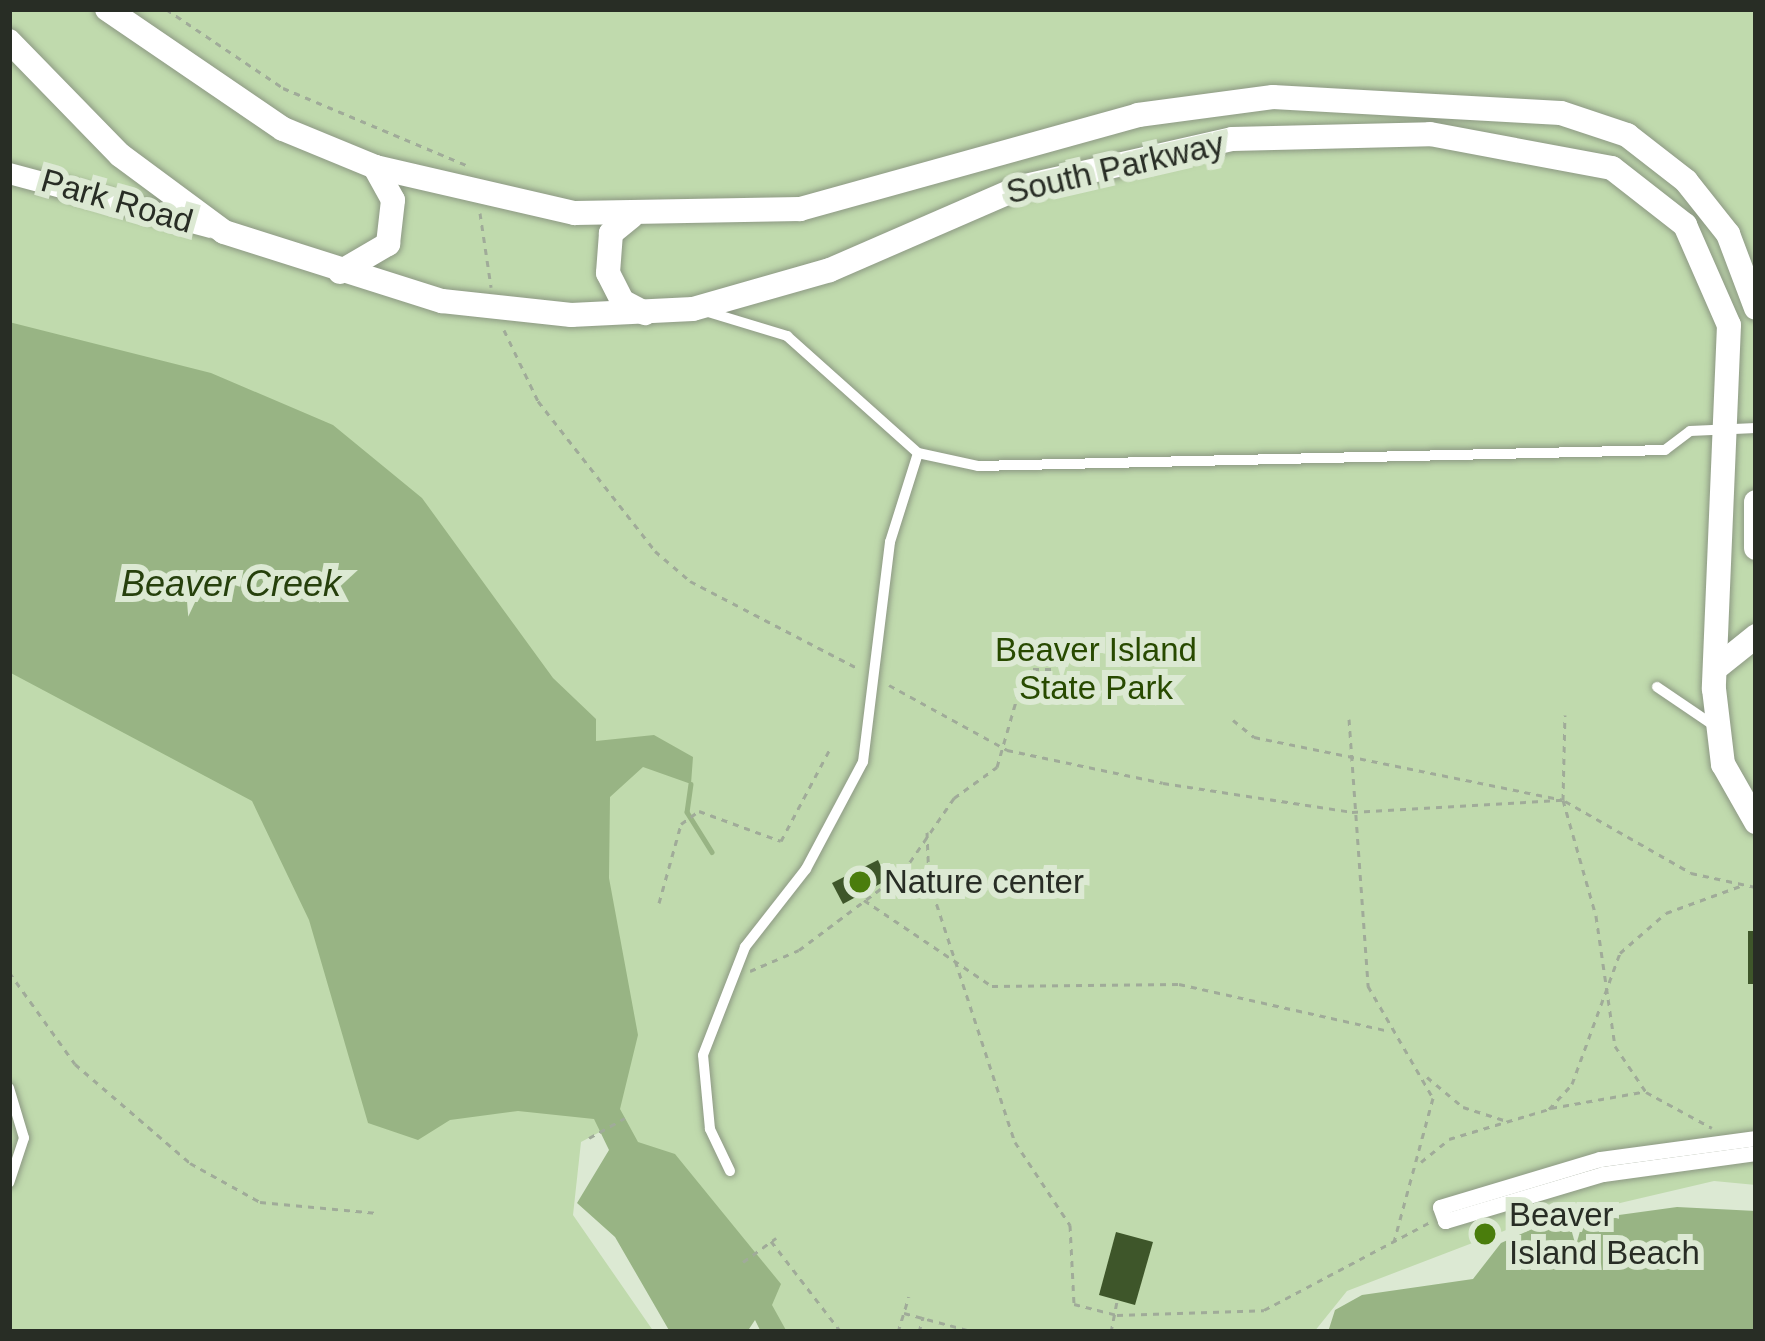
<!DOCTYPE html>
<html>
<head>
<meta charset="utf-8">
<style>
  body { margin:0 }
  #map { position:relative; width:1765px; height:1341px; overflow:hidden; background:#dce9d3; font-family:Arial,sans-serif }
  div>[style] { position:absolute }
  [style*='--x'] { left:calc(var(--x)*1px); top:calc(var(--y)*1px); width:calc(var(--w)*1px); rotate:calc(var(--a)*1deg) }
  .green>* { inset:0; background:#c0daad }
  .water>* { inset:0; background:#98b484 }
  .stream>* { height:4.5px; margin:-2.25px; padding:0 2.25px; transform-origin:2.25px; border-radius:2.25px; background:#98b484 }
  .building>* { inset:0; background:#3e562a }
  .path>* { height:3px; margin-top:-1.5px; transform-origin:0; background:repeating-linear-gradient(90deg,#a0ab99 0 6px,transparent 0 12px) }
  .roads { filter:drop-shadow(0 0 3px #8c9883) drop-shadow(0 0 3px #8c9883) }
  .service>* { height:10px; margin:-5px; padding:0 5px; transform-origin:5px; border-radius:5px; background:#fff }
  .pedestrian>* { height:15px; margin:-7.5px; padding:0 7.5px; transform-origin:7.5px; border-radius:7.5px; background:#fff }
  .minor>* { height:21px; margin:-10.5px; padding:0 10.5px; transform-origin:10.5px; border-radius:10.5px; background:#fff }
  .tertiary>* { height:24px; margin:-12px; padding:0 12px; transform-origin:12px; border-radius:12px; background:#fff }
  .dots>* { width:33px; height:33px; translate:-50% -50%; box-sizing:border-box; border:6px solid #dce9d3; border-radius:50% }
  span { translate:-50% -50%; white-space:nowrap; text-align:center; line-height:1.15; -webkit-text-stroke:12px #dce9d3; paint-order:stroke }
  .street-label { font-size:33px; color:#282d25 }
  .park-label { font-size:33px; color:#284a00 }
  .poi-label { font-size:33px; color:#282d25 }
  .left { translate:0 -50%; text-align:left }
  .water-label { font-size:36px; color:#26400c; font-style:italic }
  .frame { position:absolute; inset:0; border:12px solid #282d25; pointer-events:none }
</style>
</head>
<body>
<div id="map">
  <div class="green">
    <i style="clip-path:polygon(9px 9px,1756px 9px,1756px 1185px,1714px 1181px,1509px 1229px,1347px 1291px,1314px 1332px,783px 1332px,723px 1216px,611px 1126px,581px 1142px,573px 1215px,654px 1332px,9px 1332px)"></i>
  </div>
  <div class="water">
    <i style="clip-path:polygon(9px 322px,211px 373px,333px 425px,422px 498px,553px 678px,596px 719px,596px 741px,654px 735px,693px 757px,691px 784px,643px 767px,610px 797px,609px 878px,638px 1035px,620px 1109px,638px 1142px,675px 1154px,781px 1284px,772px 1305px,787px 1332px,761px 1332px,755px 1320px,747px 1332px,670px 1332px,615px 1237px,577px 1203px,609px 1150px,594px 1119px,518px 1111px,450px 1120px,418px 1140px,368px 1123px,309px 920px,252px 801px,9px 672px)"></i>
    <i style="clip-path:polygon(1677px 1207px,1756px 1211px,1756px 1332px,1328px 1332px,1335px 1310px,1362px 1295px,1473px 1279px,1501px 1243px,1539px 1226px)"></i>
  </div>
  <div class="stream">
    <i style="--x:691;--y:784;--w:28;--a:98"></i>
    <i style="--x:687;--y:812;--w:47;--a:58"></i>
  </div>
  <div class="building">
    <i style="clip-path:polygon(878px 860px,887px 880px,843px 904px,832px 883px)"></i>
    <i style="clip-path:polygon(1748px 931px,1756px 931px,1756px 984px,1748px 984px)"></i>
    <i style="clip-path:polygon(1116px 1232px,1153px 1242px,1135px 1305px,1099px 1295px)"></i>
  </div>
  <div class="path">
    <i style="--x:166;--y:9;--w:141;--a:34"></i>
    <i style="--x:283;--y:88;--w:199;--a:22.8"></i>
    <i style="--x:480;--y:213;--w:75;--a:81.5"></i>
    <i style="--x:504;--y:330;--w:79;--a:64.4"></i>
    <i style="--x:538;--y:401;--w:190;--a:52"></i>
    <i style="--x:655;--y:551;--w:46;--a:40.6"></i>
    <i style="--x:690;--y:581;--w:191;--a:27.5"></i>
    <i style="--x:889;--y:685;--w:135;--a:28.8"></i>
    <i style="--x:1007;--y:750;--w:159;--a:11.9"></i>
    <i style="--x:1163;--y:783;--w:191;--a:8.7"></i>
    <i style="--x:1352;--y:812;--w:211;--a:-3.3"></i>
    <i style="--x:1563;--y:800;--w:121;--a:74.1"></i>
    <i style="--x:1596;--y:916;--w:131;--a:81.7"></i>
    <i style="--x:1615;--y:1046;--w:55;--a:56"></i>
    <i style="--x:1646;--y:1092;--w:75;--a:28.6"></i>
    <i style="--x:1349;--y:719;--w:268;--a:85.9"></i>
    <i style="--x:1368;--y:986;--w:129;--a:59.9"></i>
    <i style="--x:1433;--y:1098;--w:149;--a:105.2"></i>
    <i style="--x:1233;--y:720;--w:27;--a:39"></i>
    <i style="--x:1254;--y:737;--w:315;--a:11.5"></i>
    <i style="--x:1563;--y:800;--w:85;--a:-88.7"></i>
    <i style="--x:1565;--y:801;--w:145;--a:29.7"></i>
    <i style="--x:1691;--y:873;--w:66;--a:12.2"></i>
    <i style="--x:927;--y:832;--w:49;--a:87.7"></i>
    <i style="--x:929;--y:881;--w:275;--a:71.8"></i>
    <i style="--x:1015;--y:1142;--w:100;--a:56.5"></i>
    <i style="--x:1070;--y:1225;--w:79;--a:87.1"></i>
    <i style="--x:1074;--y:1304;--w:44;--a:14.3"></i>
    <i style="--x:1117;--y:1315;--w:147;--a:-1.9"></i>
    <i style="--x:1264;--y:1310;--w:188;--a:-27.9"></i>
    <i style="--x:864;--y:900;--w:154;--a:33.9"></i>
    <i style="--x:992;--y:986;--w:187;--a:-0.6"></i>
    <i style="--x:1179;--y:984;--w:215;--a:12.6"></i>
    <i style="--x:659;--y:903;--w:82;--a:-74.4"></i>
    <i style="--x:681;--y:824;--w:22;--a:-36"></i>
    <i style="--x:699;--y:811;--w:87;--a:20.1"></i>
    <i style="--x:781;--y:841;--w:106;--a:-62"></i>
    <i style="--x:750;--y:971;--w:53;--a:-23.2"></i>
    <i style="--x:799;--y:950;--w:130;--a:-36.9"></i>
    <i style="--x:903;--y:872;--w:90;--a:-55.4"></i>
    <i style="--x:954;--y:798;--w:53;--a:-35.8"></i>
    <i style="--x:997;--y:767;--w:86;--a:-73.9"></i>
    <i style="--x:1021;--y:684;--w:19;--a:-51"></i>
    <i style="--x:1033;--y:669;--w:20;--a:0"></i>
    <i style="--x:9;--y:972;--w:113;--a:54.3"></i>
    <i style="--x:75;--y:1064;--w:152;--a:40.7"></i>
    <i style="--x:190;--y:1163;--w:80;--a:29.1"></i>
    <i style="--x:260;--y:1202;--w:118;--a:5.4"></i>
    <i style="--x:1427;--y:1077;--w:47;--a:39.8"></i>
    <i style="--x:1463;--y:1107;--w:46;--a:17.7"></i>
    <i style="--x:1551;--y:1108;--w:92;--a:-10"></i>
    <i style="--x:589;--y:1138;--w:41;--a:-29.1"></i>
    <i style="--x:1421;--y:1162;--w:36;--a:-39"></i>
    <i style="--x:1449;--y:1139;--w:104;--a:-16.7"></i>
    <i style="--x:1549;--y:1109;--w:34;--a:-47"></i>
    <i style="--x:1572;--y:1084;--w:140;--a:-69.9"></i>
    <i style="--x:1620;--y:953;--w:61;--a:-41"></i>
    <i style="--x:1666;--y:913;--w:79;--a:-20"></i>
    <i style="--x:771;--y:1241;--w:115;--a:52.4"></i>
    <i style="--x:743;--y:1262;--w:41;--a:-36"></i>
    <i style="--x:904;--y:1313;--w:73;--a:15"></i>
    <i style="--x:898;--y:1332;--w:37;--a:-73"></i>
    <i style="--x:919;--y:1332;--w:16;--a:-75"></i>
    <i style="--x:1111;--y:1332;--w:33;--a:-79"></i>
  </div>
  <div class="roads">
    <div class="service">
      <i style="--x:708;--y:312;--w:83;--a:16.9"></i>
      <i style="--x:787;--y:336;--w:176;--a:41.8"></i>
      <i style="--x:918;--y:453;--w:61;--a:12.2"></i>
      <i style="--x:978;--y:466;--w:687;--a:-1.33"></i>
      <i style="--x:1665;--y:450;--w:31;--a:-37"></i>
      <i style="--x:1690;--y:431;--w:66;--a:-2.6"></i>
      <i style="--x:1657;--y:687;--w:71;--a:34.1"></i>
      <i style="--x:9;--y:1088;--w:52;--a:73.3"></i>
      <i style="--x:24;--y:1138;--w:47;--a:108.4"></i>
      <i style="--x:730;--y:1171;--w:47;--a:-115.5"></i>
      <i style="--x:710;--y:1129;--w:74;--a:-95.4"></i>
      <i style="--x:703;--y:1055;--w:116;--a:-68.7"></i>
      <i style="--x:745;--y:947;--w:99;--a:-52"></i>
      <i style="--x:806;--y:869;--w:121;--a:-62"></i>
      <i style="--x:863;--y:762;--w:222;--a:-83"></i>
      <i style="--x:890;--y:542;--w:93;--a:-72.5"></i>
    </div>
    <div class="pedestrian">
      <i style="--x:1756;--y:1138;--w:157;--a:172.3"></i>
      <i style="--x:1600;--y:1159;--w:167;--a:163.3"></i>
      <i style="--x:1440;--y:1207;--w:15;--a:70"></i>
      <i style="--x:1445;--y:1221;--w:165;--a:-16.6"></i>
      <i style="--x:1603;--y:1174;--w:154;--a:-7.8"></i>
    </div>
    <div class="minor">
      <i style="--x:9;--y:173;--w:209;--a:15"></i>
    </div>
    <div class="tertiary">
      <i style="--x:107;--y:9;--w:213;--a:34.3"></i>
      <i style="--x:283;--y:129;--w:100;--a:22.4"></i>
      <i style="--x:375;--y:167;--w:205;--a:13"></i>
      <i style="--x:575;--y:213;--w:225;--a:-1"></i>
      <i style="--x:800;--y:209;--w:351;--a:-15.5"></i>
      <i style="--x:1138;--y:115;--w:136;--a:-7.6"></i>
      <i style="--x:1273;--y:97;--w:288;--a:3.2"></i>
      <i style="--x:1561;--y:113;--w:70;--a:18.4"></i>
      <i style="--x:1627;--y:135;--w:75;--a:37.9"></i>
      <i style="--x:1686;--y:181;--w:68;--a:51.6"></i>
      <i style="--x:1728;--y:234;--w:79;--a:69.3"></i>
      <i style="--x:9;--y:41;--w:159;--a:45.8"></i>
      <i style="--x:120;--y:155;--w:129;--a:36.5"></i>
      <i style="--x:224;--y:232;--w:229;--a:17.6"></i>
      <i style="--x:442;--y:301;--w:130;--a:6.2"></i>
      <i style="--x:571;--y:315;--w:122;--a:-2.8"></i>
      <i style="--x:693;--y:309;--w:142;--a:-15.9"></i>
      <i style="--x:830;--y:270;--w:208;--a:-23.5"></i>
      <i style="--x:1021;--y:187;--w:216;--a:-12.8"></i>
      <i style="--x:1232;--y:139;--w:198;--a:-1.4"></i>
      <i style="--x:1430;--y:134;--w:185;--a:10.6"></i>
      <i style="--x:1612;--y:168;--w:93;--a:38"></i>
      <i style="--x:1685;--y:225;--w:109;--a:66.3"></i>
      <i style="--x:1729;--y:325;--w:364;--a:92.4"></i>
      <i style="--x:1714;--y:689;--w:76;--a:83.2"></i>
      <i style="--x:1723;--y:764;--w:67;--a:60.4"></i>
      <i style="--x:631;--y:217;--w:26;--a:141"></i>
      <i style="--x:611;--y:233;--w:40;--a:94.3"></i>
      <i style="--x:608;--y:273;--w:31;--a:63"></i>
      <i style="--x:622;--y:301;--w:26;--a:28"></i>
      <i style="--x:340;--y:272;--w:56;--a:-30.3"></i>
      <i style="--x:388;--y:244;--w:44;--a:-83.5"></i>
      <i style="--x:393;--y:200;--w:38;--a:-119"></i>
      <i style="--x:1756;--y:502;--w:46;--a:90"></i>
      <i style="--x:1715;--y:669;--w:53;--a:-38.8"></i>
    </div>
  </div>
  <div class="dots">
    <i style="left:860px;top:882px;background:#4a7d0c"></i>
    <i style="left:1485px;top:1234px;background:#4a7d0c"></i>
  </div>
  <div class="street-label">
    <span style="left:1115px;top:168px;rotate:-13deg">South Parkway</span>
    <span style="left:117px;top:201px;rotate:16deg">Park Road</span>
  </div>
  <div class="park-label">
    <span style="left:1096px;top:669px">Beaver Island<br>State Park</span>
  </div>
  <div class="poi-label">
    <span class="left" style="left:884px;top:882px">Nature center</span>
    <span class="left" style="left:1509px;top:1234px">Beaver<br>Island Beach</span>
  </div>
  <div class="water-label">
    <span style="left:231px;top:584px">Beaver Creek</span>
  </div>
  <div class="frame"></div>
</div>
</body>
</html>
